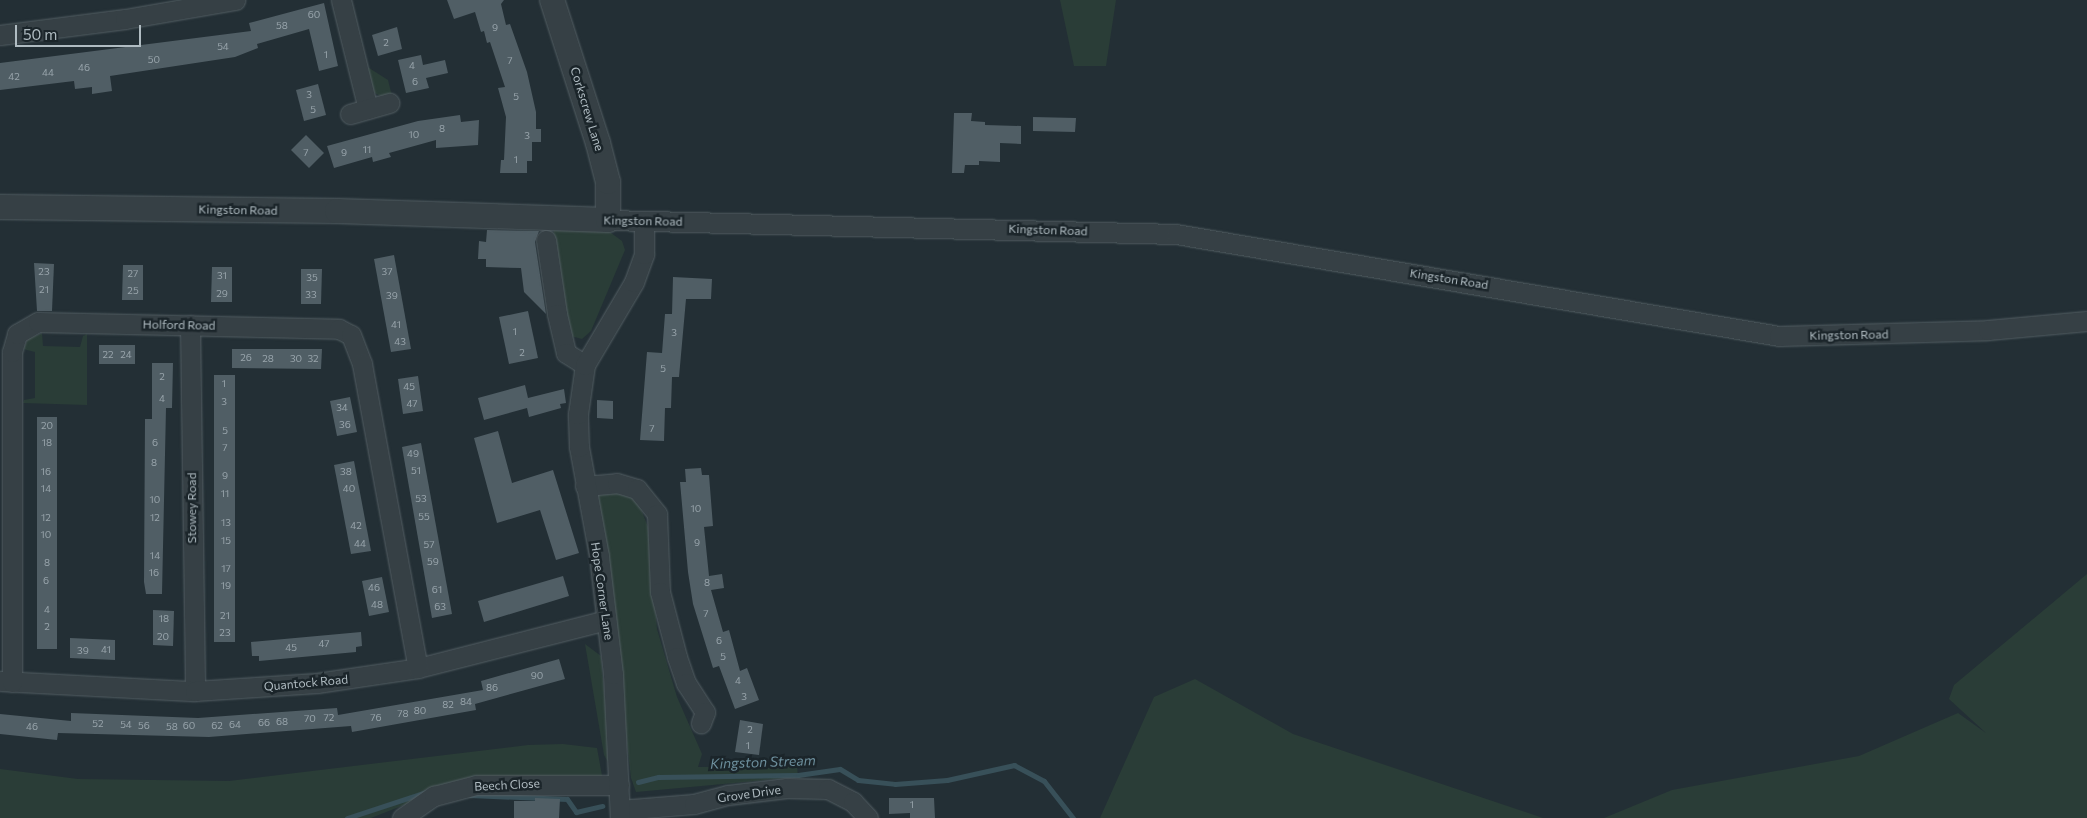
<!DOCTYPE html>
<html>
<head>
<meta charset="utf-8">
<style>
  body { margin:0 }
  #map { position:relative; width:2087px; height:818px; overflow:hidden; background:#232f35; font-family:Commissioner,sans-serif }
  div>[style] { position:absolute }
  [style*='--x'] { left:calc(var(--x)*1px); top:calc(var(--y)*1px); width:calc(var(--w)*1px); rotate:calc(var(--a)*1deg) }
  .green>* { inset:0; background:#2a3d37 }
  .stream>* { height:5px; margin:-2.5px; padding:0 2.5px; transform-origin:2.5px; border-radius:2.5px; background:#385059 }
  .building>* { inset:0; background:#505e65 }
  .roads { filter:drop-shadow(0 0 1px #535e63) drop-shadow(0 0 1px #535e63) }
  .minor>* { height:19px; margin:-9.5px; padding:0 9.5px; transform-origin:9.5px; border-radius:9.5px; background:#364045 }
  .tertiary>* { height:24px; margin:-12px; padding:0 12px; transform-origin:12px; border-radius:12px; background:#364045 }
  span { translate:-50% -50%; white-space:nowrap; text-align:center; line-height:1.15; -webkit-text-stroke:5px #1b252a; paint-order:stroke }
  .number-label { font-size:10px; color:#98a4ab }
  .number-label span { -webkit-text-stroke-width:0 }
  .street-label { font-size:12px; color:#b0bcc2 }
  .water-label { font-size:14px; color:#6d8f9d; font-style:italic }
  .scale { position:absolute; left:15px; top:25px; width:126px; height:22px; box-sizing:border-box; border:2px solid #b0bcc2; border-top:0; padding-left:6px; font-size:15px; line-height:18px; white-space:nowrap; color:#b0bcc2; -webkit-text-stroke:4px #1b252a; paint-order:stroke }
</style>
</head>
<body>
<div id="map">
  <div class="green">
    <i style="clip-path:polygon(1060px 0,1116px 0,1106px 66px,1074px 66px)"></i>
    <i style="clip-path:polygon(366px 66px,388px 80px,392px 96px,382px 97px,373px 92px)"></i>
    <i style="clip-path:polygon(553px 227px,607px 230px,622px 241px,625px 250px,591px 331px,582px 339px,567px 335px)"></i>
    <i style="clip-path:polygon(42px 333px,43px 346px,80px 347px,83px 336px,87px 334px,87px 405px,23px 403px,24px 400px,35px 398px,35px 352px,23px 349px,28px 339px)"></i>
    <i style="clip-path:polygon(598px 492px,618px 492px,632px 497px,639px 504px,648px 527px,657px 629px,677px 697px,702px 754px,698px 767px,797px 766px,798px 777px,636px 792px,631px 778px)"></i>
    <i style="clip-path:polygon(2087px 574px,2087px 818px,1604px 818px,1672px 790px,1859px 756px,1958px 713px,1986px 733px,1949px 699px,1954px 685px)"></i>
    <i style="clip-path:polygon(585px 644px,601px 656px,611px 767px,604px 755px)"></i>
    <i style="clip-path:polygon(1195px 679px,1293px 734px,1543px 818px,1100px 818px,1154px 697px)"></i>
    <i style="clip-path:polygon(563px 744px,597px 748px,603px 781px,468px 780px,371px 818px,0 818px,0 769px,78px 779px,229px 781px,528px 745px)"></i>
  </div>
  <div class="stream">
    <i style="--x:638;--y:782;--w:21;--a:-14"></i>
    <i style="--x:658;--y:777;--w:140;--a:-0.8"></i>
    <i style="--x:798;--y:775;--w:42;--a:-8.1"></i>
    <i style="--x:840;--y:769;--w:21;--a:31"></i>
    <i style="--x:858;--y:780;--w:37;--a:6"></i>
    <i style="--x:895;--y:784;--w:52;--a:-4.4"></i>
    <i style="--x:947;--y:780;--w:69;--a:-12.6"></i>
    <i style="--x:1014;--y:765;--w:34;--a:28"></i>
    <i style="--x:1044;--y:781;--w:47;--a:51.9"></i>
    <i style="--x:470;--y:795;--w:97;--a:2.4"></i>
    <i style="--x:567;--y:799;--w:16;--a:55"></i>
    <i style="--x:576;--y:812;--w:27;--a:-13"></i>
    <i style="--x:347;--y:818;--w:83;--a:-18.2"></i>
  </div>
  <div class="building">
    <i style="clip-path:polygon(447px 0,504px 0,501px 4px,506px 25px,510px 24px,527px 72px,536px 112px,536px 129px,541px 129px,541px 142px,532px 142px,532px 161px,527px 161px,527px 173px,500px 173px,501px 160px,504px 160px,506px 117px,498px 88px,505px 87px,490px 42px,487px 43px,484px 31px,481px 32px,475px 12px,454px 19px)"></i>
    <i style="clip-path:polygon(324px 3px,338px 66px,319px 71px,309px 29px,257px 44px,258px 48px,235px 57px,110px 76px,112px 91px,92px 94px,92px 87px,75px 89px,74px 81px,0 90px,0 63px,251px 31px,249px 23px)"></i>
    <i style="clip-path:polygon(397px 27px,402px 49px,378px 56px,372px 35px)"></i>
    <i style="clip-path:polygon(421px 55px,423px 65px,445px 60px,448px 73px,426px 78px,429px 88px,406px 93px,398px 60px)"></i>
    <i style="clip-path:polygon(318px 84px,326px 115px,304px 121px,296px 90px)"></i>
    <i style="clip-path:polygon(954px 113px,972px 113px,971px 121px,985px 122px,985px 125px,1021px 126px,1021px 144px,1000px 143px,1000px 162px,979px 161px,979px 165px,965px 165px,964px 173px,952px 173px)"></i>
    <i style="clip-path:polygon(460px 115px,461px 122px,479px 120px,478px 145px,436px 148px,436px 140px,389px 153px,391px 157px,373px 162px,372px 157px,334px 168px,327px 146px,418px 121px)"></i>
    <i style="clip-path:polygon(1033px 117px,1076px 118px,1075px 132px,1033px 131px)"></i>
    <i style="clip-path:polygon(306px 135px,324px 153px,309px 168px,291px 150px)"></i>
    <i style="clip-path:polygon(487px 230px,539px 231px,535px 242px,546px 314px,524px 292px,521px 268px,486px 267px,486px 259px,478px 259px,479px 241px,486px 242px)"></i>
    <i style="clip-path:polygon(394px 255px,411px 349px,391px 352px,374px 259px)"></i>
    <i style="clip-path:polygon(34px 263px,54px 264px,52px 311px,37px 311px)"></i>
    <i style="clip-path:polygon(123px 265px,143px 265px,143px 300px,122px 300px)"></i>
    <i style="clip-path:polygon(212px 267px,232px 267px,232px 302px,211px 302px)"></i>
    <i style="clip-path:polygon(301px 269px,322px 269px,321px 304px,301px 304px)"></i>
    <i style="clip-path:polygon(673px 277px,712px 279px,711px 299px,686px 299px,679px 377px,672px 377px,671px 408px,665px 408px,664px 441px,640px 440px,647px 352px,662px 353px,665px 314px,672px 314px)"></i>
    <i style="clip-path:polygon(528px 311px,538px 358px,509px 364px,499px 317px)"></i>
    <i style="clip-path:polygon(99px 345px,135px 345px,135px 364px,99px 364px)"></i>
    <i style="clip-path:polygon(232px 349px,322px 349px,321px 369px,232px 368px)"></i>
    <i style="clip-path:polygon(152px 363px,173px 363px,172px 408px,166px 408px,162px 594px,146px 594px,144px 582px,145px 419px,152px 419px)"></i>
    <i style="clip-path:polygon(214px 375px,235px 375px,235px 642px,214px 642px)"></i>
    <i style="clip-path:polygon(418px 376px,423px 411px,403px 414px,398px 379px)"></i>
    <i style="clip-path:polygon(525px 385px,528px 398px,564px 389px,566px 403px,560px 404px,561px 408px,529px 417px,527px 408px,484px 420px,478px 398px)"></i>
    <i style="clip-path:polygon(350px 397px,357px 432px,337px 436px,330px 401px)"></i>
    <i style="clip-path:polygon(597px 400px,613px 401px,613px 419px,597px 418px)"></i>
    <i style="clip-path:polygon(37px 417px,57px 417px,57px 649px,37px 649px)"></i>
    <i style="clip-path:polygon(498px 431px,512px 483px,553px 470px,579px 553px,556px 560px,540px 510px,497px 523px,474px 438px)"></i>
    <i style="clip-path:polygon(421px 443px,452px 614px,432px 618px,402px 447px)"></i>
    <i style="clip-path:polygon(354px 461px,371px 551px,351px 554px,334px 465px)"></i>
    <i style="clip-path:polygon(701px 468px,702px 475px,709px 475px,713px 526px,704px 527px,709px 576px,722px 574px,724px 588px,711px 590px,723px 632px,729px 630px,740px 671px,747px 668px,759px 700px,735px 709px,719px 666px,713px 668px,693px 604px,688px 572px,680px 482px,686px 482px,685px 469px)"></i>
    <i style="clip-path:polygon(563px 576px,569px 596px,484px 622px,478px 601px)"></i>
    <i style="clip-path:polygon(382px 577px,389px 612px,369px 616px,362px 581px)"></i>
    <i style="clip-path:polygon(153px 610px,174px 611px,173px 646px,153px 645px)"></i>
    <i style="clip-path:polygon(361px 632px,362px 646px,356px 647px,356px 652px,259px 661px,259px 656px,252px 656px,251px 642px)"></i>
    <i style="clip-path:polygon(70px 638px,115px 640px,115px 660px,70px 658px)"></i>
    <i style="clip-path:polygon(559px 659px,565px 679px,475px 704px,476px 710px,352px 732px,351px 726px,209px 737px,58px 733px,57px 740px,0 734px,0 714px,71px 721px,71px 713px,198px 718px,337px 708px,338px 715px,483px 690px,481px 681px)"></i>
    <i style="clip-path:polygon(740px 720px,763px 724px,759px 755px,735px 752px)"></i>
    <i style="clip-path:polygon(535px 798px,560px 799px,559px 818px,514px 818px,514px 801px,535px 801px)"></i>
    <i style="clip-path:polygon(889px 798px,934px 798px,935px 818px,910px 818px,910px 813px,889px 814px)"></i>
  </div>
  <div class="roads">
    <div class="minor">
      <i style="--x:341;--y:0;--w:112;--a:76.1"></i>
      <i style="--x:0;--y:35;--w:126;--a:-7.3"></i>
      <i style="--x:125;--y:19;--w:112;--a:-9.8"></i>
      <i style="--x:350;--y:114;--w:41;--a:-15.8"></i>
      <i style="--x:608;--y:220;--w:568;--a:1.41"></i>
      <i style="--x:1176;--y:234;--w:612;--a:9.6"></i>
      <i style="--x:1779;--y:336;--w:209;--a:-1.6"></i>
      <i style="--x:1988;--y:330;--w:99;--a:-5.2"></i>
      <i style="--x:546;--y:240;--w:75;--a:81.5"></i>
      <i style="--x:557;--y:314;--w:40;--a:77"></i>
      <i style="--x:566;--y:353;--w:22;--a:32"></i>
      <i style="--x:190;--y:325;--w:366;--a:89.2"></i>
      <i style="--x:585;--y:486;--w:32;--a:-5"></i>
      <i style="--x:617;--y:483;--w:21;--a:17"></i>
      <i style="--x:637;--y:489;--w:32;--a:51"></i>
      <i style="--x:657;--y:514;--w:78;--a:87.8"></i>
      <i style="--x:660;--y:592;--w:67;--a:75.3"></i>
      <i style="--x:677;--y:657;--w:28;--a:71"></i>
      <i style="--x:686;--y:683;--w:35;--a:57"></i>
      <i style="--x:705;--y:712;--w:12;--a:110"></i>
      <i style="--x:1;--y:681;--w:194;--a:3"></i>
      <i style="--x:195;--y:691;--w:122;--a:-3.8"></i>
      <i style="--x:317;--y:683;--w:102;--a:-8.4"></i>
      <i style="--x:418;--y:668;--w:194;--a:-14.3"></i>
      <i style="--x:12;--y:682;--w:330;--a:-90"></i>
      <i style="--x:12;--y:352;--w:19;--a:-74"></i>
      <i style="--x:17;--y:334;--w:24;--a:-30"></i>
      <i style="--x:38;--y:322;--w:301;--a:1.3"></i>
      <i style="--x:339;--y:329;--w:13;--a:27"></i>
      <i style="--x:351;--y:335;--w:31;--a:69"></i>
      <i style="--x:362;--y:364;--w:309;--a:79.6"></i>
      <i style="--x:620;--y:810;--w:74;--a:-4.6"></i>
      <i style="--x:694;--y:804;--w:35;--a:-15"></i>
      <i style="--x:728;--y:795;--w:59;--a:-6.8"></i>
      <i style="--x:787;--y:788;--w:41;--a:1.4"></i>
      <i style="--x:828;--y:789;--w:28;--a:27"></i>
      <i style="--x:853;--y:802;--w:22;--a:47"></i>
      <i style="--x:402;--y:818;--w:39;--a:-35"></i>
      <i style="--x:434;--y:796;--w:43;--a:-14.7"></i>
      <i style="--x:476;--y:785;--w:143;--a:0"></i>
      <i style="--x:620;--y:818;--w:144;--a:-92.8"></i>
      <i style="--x:613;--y:674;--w:119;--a:-96.8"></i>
      <i style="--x:599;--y:556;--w:111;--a:-100.4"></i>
      <i style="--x:579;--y:447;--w:33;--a:-92"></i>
      <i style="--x:578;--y:414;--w:49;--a:-81.9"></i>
      <i style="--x:585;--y:365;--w:96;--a:-59.4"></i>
      <i style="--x:634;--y:282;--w:30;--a:-70"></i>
      <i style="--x:644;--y:254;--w:33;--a:-90"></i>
    </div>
    <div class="tertiary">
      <i style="--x:0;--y:207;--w:337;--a:0.7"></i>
      <i style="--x:337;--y:211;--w:271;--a:1.9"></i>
      <i style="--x:608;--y:220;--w:38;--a:-90"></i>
      <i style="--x:608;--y:182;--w:40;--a:-104.4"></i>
      <i style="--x:598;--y:143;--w:150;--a:-107.8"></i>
    </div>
  </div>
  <div class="number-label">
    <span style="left:314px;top:15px">60</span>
    <span style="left:282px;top:26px">58</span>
    <span style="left:495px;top:28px">9</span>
    <span style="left:386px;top:43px">2</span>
    <span style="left:223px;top:47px">54</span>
    <span style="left:326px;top:55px">1</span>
    <span style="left:154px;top:60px">50</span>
    <span style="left:510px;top:61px">7</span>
    <span style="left:412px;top:66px">4</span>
    <span style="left:84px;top:68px">46</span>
    <span style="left:48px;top:73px">44</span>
    <span style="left:14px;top:77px">42</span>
    <span style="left:415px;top:82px">6</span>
    <span style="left:309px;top:95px">3</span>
    <span style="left:516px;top:97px">5</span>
    <span style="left:313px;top:110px">5</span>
    <span style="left:442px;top:129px">8</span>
    <span style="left:414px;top:135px">10</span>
    <span style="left:527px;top:136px">3</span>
    <span style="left:367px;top:150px">11</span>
    <span style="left:306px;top:153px">7</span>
    <span style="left:344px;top:153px">9</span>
    <span style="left:516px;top:160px">1</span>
    <span style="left:44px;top:272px">23</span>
    <span style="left:387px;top:272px">37</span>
    <span style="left:133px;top:274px">27</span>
    <span style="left:222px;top:276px">31</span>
    <span style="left:312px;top:278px">35</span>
    <span style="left:44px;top:290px">21</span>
    <span style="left:133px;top:291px">25</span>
    <span style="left:222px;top:294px">29</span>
    <span style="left:311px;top:295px">33</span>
    <span style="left:392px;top:296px">39</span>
    <span style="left:396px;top:325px">41</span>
    <span style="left:515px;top:332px">1</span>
    <span style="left:674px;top:333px">3</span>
    <span style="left:400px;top:342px">43</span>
    <span style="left:522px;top:353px">2</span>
    <span style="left:108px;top:355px">22</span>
    <span style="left:126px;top:355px">24</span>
    <span style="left:246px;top:358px">26</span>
    <span style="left:268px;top:359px">28</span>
    <span style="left:296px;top:359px">30</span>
    <span style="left:313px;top:359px">32</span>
    <span style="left:663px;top:369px">5</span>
    <span style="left:162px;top:377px">2</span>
    <span style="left:224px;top:384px">1</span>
    <span style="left:409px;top:387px">45</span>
    <span style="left:162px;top:399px">4</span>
    <span style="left:224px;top:402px">3</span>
    <span style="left:412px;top:404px">47</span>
    <span style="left:342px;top:408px">34</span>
    <span style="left:345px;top:425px">36</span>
    <span style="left:47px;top:426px">20</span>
    <span style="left:652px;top:429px">7</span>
    <span style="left:225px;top:431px">5</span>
    <span style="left:47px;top:443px">18</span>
    <span style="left:155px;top:443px">6</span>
    <span style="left:225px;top:448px">7</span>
    <span style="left:413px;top:454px">49</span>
    <span style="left:154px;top:463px">8</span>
    <span style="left:416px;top:471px">51</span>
    <span style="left:46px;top:472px">16</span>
    <span style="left:346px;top:472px">38</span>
    <span style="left:225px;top:476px">9</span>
    <span style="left:46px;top:489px">14</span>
    <span style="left:349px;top:489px">40</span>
    <span style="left:225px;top:494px">11</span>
    <span style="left:421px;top:499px">53</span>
    <span style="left:155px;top:500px">10</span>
    <span style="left:696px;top:509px">10</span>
    <span style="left:424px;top:517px">55</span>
    <span style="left:46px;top:518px">12</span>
    <span style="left:155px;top:518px">12</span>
    <span style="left:226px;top:523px">13</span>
    <span style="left:356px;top:526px">42</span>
    <span style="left:46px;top:535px">10</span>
    <span style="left:226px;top:541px">15</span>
    <span style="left:697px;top:543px">9</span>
    <span style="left:360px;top:544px">44</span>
    <span style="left:429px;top:545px">57</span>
    <span style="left:155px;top:556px">14</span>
    <span style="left:433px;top:562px">59</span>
    <span style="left:47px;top:563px">8</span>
    <span style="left:226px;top:569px">17</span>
    <span style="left:154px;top:573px">16</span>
    <span style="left:46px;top:581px">6</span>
    <span style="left:707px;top:583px">8</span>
    <span style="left:226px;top:586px">19</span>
    <span style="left:374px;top:588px">46</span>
    <span style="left:437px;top:590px">61</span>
    <span style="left:377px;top:605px">48</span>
    <span style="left:440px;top:607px">63</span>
    <span style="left:47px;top:610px">4</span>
    <span style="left:706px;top:614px">7</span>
    <span style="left:225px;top:616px">21</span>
    <span style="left:164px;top:619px">18</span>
    <span style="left:47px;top:627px">2</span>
    <span style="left:225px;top:633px">23</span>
    <span style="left:163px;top:637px">20</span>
    <span style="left:719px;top:641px">6</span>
    <span style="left:324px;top:644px">47</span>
    <span style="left:291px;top:648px">45</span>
    <span style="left:106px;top:650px">41</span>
    <span style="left:83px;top:651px">39</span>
    <span style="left:723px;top:657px">5</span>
    <span style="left:537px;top:676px">90</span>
    <span style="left:738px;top:681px">4</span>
    <span style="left:492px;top:688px">86</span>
    <span style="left:744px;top:697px">3</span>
    <span style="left:466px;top:702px">84</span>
    <span style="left:448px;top:705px">82</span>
    <span style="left:420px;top:711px">80</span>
    <span style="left:403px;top:714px">78</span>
    <span style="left:329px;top:718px">72</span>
    <span style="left:376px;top:718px">76</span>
    <span style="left:310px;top:719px">70</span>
    <span style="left:282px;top:722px">68</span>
    <span style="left:264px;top:723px">66</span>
    <span style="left:98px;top:724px">52</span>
    <span style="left:126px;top:725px">54</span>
    <span style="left:235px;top:725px">64</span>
    <span style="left:144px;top:726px">56</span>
    <span style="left:189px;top:726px">60</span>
    <span style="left:217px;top:726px">62</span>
    <span style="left:32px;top:727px">46</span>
    <span style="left:172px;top:727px">58</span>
    <span style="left:750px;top:730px">2</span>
    <span style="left:748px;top:746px">1</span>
    <span style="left:912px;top:805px">1</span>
  </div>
  <div class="street-label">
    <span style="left:587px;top:109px;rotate:73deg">Corkscrew Lane</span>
    <span style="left:238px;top:210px;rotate:1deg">Kingston Road</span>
    <span style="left:643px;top:221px;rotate:1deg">Kingston Road</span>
    <span style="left:1048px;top:230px;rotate:2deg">Kingston Road</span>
    <span style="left:1449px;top:279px;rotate:9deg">Kingston Road</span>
    <span style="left:179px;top:325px;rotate:1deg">Holford Road</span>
    <span style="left:1849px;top:335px;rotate:-1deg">Kingston Road</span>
    <span style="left:192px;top:508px;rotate:-90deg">Stowey Road</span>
    <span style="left:602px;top:591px;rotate:82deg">Hope Corner Lane</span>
    <span style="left:306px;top:683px;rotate:-5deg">Quantock Road</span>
    <span style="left:507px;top:785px;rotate:-3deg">Beech Close</span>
    <span style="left:749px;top:794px;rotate:-8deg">Grove Drive</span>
  </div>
  <div class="water-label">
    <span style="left:763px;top:762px;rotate:-2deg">Kingston Stream</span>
  </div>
  <div class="scale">50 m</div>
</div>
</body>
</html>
